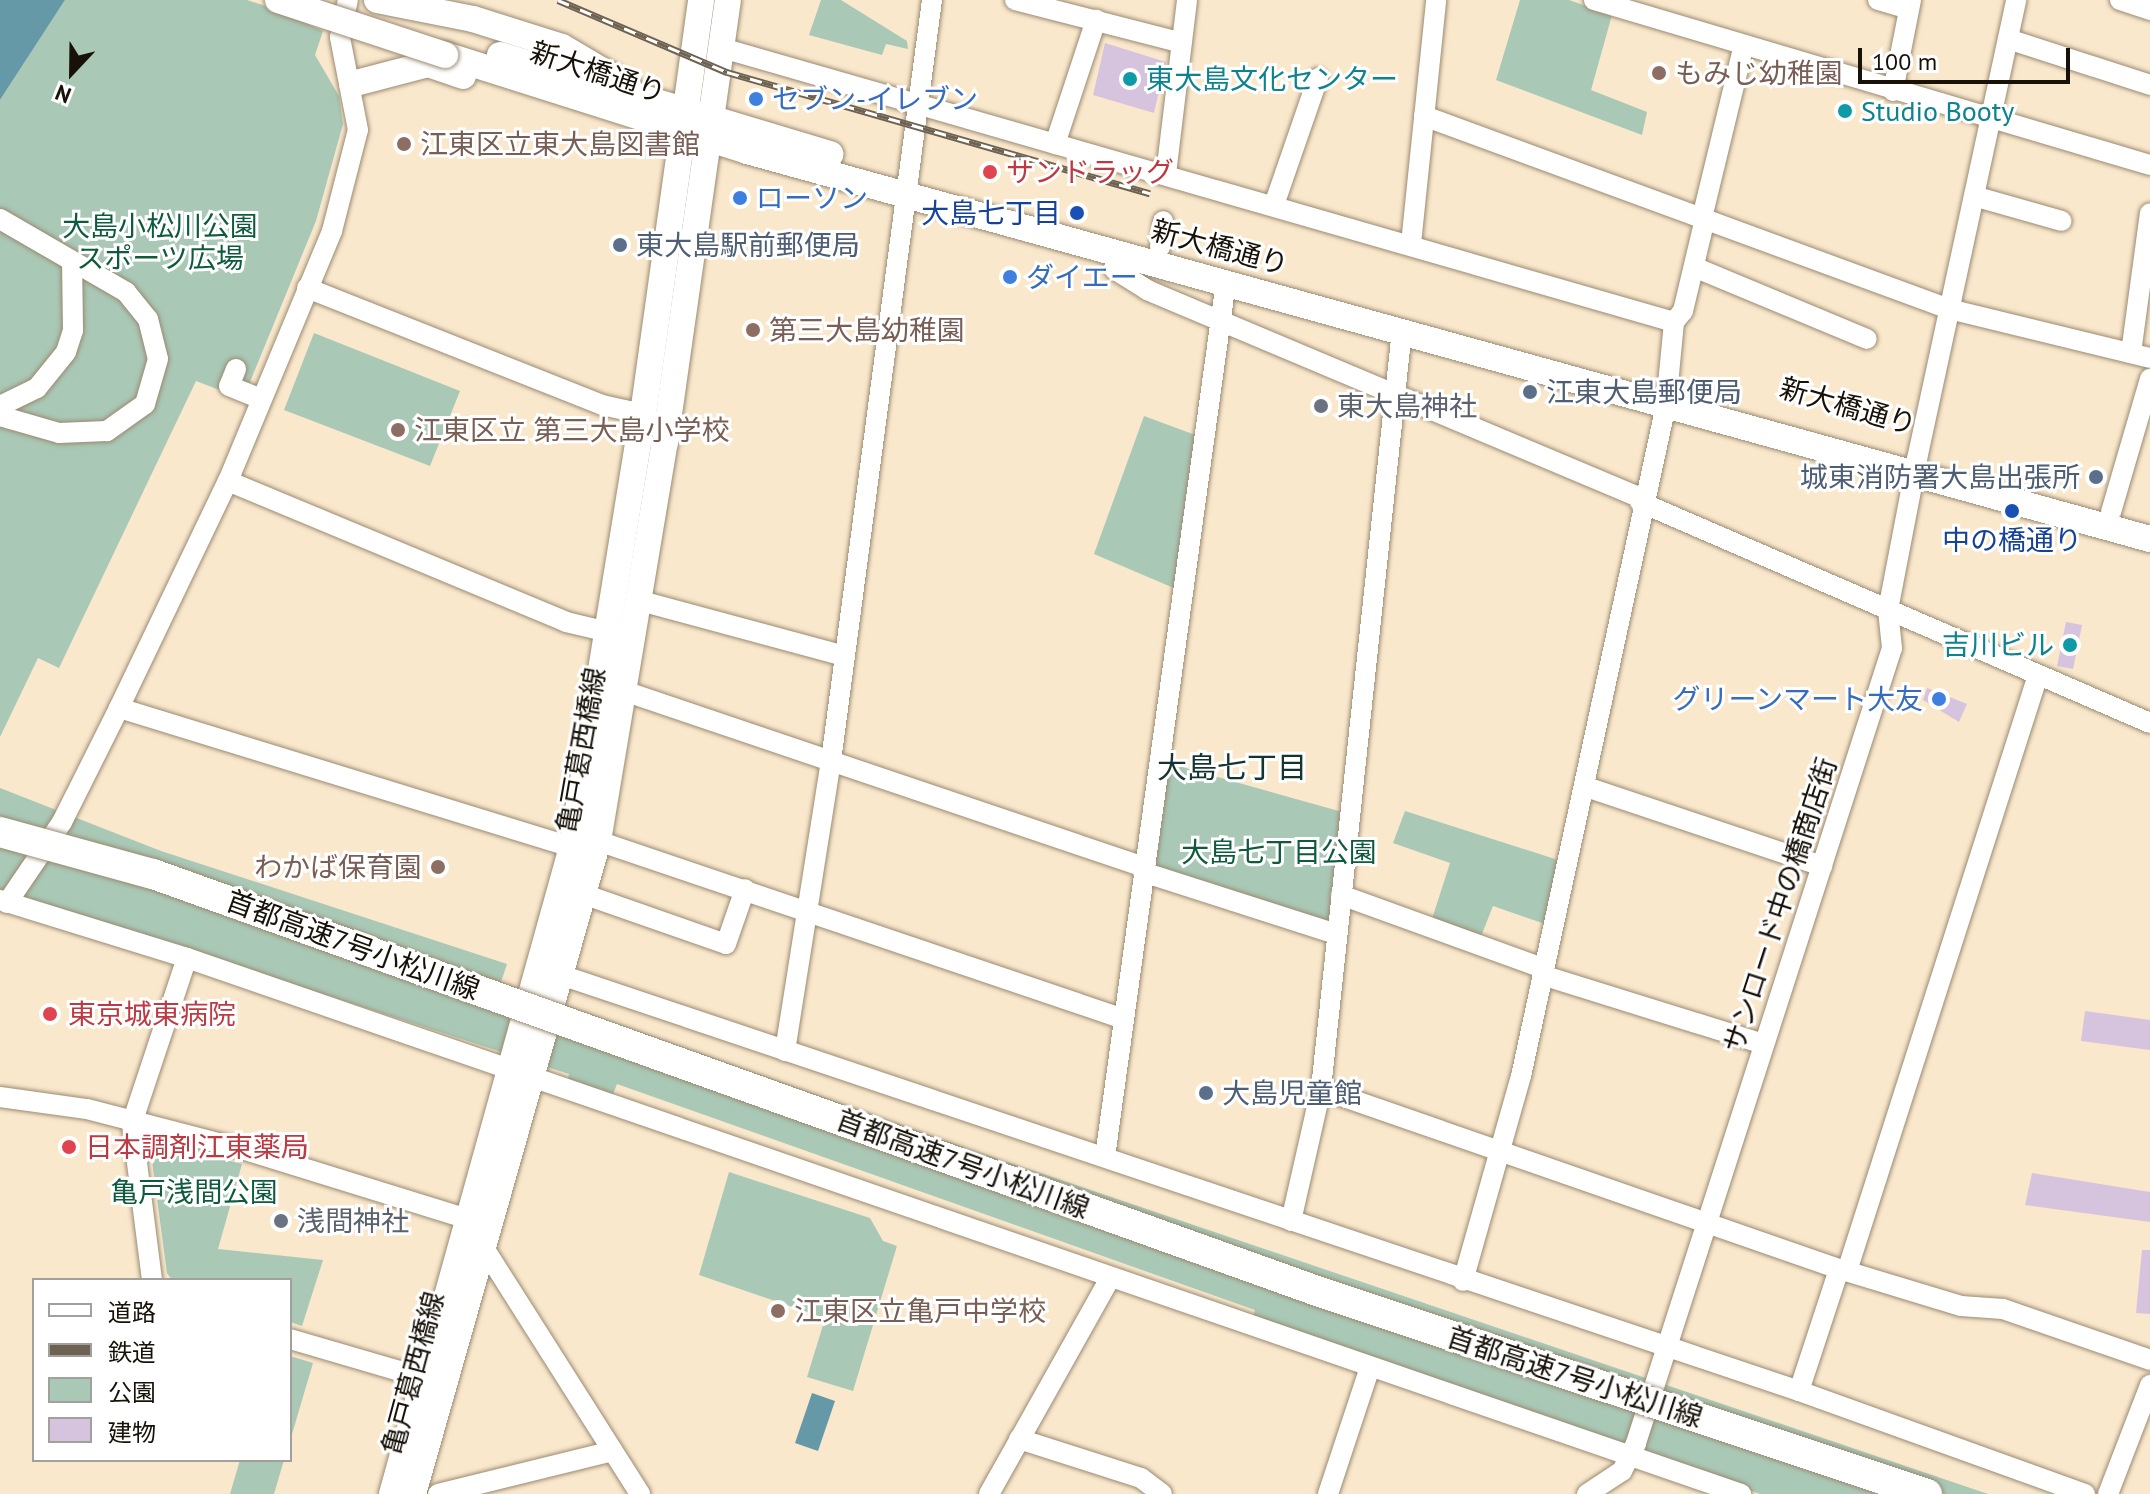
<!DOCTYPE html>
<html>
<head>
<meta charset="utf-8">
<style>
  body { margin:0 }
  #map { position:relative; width:2150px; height:1494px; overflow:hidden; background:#fae8cd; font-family:"PT Sans","Noto Sans JP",sans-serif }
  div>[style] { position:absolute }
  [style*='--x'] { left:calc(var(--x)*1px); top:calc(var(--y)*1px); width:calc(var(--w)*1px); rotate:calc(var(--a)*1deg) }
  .green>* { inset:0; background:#a9c8b6 }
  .water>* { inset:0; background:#6599a8 }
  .building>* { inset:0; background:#d6c3dd }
  .roads { filter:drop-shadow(0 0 2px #9a8a71) drop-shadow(0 0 2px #9a8a71) }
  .minor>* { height:20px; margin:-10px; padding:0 10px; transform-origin:10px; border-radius:10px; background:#fff }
  .major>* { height:26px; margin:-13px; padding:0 13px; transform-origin:13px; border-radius:13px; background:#fff }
  .rail>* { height:7px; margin-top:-3.5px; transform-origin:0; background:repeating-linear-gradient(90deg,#fff 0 12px,#6e6353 0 24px); box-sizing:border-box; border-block:2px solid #6e6353 }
  .bridges { filter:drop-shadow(0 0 2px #9a8a71) drop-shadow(0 0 2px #9a8a71) }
  .major-bridge>* { height:26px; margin:-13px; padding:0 13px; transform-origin:13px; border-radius:13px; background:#fff }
  .highway-bridge>* { height:30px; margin:-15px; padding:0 15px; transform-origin:15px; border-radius:15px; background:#fff }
  .dots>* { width:22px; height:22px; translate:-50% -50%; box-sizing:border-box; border:4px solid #fff; border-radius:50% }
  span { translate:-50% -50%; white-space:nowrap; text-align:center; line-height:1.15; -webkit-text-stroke:6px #fff; paint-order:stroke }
  .street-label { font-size:28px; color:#171108 }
  .education-label { font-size:28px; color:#785e54 }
  .left { translate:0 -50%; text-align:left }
  .right { translate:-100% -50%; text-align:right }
  .culture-label { font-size:28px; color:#0d838f }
  .shop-label { font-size:28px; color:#366cbe }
  .health-label { font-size:28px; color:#be3a42 }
  .transit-label { font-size:28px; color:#164399 }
  .park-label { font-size:28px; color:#0d5b3c }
  .service-label { font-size:28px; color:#4e5e75 }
  .worship-label { font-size:28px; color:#5b616d }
  .neighbourhood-label { font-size:30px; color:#13342f }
  .legend { position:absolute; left:32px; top:1278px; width:260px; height:184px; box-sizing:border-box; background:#fff; border:2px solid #a2a09c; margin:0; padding:10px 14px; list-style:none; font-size:24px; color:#171108 }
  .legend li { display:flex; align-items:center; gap:16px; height:40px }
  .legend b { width:40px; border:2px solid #a2a09c }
  .north { position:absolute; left:32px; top:32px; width:80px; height:80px; -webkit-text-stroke:6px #fff; paint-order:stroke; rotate:202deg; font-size:22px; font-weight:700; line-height:32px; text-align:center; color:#171108 }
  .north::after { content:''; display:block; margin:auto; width:28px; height:36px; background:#171108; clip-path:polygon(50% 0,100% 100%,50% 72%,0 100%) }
  .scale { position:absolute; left:1858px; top:48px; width:212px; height:36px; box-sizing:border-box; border:4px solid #171108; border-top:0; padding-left:10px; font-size:24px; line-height:28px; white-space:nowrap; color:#171108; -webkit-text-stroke:6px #fff; paint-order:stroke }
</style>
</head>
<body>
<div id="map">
  <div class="green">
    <i style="clip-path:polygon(65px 0,247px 0,272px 8px,323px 31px,315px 55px,339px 96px,343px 124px,316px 221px,243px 399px,196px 381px,59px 668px,38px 658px,0 737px,0 100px)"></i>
    <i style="clip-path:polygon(821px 0,841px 0,907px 41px,908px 49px,886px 44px,882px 55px,809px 35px)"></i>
    <i style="clip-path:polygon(1520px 0,1569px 0,1612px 15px,1591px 90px,1647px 112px,1642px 135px,1496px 80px)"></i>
    <i style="clip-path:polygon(314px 333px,460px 391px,430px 466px,284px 410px)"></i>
    <i style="clip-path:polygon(1144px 416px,1198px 436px,1176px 589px,1094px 554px)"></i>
    <i style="clip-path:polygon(1161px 761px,1346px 813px,1334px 923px,1147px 865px)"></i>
    <i style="clip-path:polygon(0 788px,161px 851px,507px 964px,501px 982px,946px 1141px,1988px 1494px,1760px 1494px,1253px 1317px,1255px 1310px,617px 1084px,611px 1099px,567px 1084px,569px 1074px,0 889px)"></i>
    <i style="clip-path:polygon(1405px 811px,1558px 860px,1545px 924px,1493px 906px,1480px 939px,1431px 922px,1450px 863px,1393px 843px)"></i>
    <i style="clip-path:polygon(167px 1146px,242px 1164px,218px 1249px,323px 1260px,302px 1326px,290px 1322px,290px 1280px,172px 1280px,167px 1273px,152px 1161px)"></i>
    <i style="clip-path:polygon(729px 1172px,870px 1218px,883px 1241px,897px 1246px,853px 1391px,807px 1377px,824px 1322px,819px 1316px,699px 1275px)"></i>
    <i style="clip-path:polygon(290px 1356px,313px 1363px,290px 1441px)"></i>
    <i style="clip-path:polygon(240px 1460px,284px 1460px,274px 1494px,230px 1494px)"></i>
  </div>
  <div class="water">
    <i style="clip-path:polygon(0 0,65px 0,0 100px)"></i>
    <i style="clip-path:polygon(812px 1393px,835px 1401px,818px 1451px,795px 1443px)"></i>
  </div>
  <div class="building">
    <i style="clip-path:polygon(1105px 43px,1166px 62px,1154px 113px,1093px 95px)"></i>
    <i style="clip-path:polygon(2066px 622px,2082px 625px,2073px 669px,2057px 666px)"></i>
    <i style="clip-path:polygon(1927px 688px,1967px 704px,1959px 722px,1923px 700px)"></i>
    <i style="clip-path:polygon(2085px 1011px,2150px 1020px,2150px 1050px,2081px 1041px)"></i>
    <i style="clip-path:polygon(2032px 1173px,2150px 1192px,2150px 1222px,2025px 1205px)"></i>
    <i style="clip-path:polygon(2142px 1250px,2150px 1250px,2150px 1314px,2136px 1313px)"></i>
  </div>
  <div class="roads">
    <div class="minor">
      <i style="--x:1015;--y:0;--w:172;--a:14.4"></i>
      <i style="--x:1594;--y:0;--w:580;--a:16.53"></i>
      <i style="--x:1878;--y:0;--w:32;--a:16"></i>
      <i style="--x:2120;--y:0;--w:32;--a:18"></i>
      <i style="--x:2008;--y:39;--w:149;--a:17.9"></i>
      <i style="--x:722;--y:48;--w:991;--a:16.06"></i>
      <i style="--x:1674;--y:322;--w:83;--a:95.5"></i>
      <i style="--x:1666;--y:405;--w:686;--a:102.19"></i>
      <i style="--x:1521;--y:1076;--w:213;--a:105.8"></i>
      <i style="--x:1893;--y:91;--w:93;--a:-78.8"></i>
      <i style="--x:1424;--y:116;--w:559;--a:20.18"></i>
      <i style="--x:1949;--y:309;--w:207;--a:13.7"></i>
      <i style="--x:1055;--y:144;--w:131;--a:-71.7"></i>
      <i style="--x:1166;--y:174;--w:175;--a:-83.1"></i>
      <i style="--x:1974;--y:196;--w:91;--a:15.9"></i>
      <i style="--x:1274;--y:205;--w:134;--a:-70.9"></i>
      <i style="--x:1702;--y:218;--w:178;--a:-76.4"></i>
      <i style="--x:0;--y:219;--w:146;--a:30.1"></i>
      <i style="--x:126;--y:292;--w:35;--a:51"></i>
      <i style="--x:148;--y:319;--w:41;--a:76"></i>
      <i style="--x:158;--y:359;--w:47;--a:106.1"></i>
      <i style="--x:145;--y:404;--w:47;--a:144.6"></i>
      <i style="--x:107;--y:431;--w:48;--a:177.6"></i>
      <i style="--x:59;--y:433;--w:61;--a:-163.9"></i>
      <i style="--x:1411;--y:244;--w:245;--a:-84.1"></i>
      <i style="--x:1160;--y:247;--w:26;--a:-83"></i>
      <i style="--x:1118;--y:252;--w:17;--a:103"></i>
      <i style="--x:1114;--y:269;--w:39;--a:32"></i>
      <i style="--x:1147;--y:290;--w:536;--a:22.83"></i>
      <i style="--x:1694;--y:267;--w:187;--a:22.6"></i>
      <i style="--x:307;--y:288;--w:317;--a:21.6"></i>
      <i style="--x:602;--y:405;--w:42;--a:12.4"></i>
      <i style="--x:1674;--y:322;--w:14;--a:-51"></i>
      <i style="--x:1683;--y:311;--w:95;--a:-76.6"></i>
      <i style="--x:2131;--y:353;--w:141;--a:-82.3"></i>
      <i style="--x:236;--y:369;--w:18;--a:112"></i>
      <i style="--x:229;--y:386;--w:35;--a:22"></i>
      <i style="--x:0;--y:406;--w:41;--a:-25.9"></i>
      <i style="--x:37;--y:388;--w:46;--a:-51.1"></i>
      <i style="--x:66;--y:352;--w:23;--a:-72"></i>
      <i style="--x:73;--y:330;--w:69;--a:-90.8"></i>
      <i style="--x:228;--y:481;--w:366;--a:22.6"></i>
      <i style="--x:566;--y:622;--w:57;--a:13.3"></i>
      <i style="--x:1640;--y:502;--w:556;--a:23.43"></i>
      <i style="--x:2111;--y:512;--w:139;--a:-73.7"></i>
      <i style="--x:637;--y:600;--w:215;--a:15.1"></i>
      <i style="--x:624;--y:691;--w:549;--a:18.7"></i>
      <i style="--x:119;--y:708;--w:474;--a:17.1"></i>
      <i style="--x:1589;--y:788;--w:246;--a:18.5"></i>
      <i style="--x:598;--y:841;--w:555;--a:18.7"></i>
      <i style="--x:1143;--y:872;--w:203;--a:17.8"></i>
      <i style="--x:586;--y:895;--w:148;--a:19.3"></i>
      <i style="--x:726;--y:944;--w:58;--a:-70.9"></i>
      <i style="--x:1341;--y:895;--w:215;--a:19.9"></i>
      <i style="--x:0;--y:900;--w:196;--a:17.2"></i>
      <i style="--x:187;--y:958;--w:1644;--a:19.03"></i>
      <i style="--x:7;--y:903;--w:98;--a:-55.8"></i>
      <i style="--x:62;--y:822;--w:127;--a:-63.4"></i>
      <i style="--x:119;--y:708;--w:252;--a:-64.4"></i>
      <i style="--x:228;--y:481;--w:271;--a:-67.4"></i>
      <i style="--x:332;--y:231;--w:104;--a:-75.6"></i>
      <i style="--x:358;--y:130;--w:95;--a:-101"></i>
      <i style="--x:340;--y:37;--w:38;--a:-78"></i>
      <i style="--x:1542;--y:975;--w:232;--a:17.3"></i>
      <i style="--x:564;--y:976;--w:1303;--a:18.57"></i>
      <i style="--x:1799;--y:1391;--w:304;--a:19.8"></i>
      <i style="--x:785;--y:1051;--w:294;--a:-81"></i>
      <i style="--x:831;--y:761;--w:768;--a:-82.44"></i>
      <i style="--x:1321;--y:1089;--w:548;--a:19.16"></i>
      <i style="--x:1839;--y:1269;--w:127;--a:16.9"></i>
      <i style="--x:1961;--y:1306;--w:42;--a:4.1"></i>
      <i style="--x:2003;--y:1309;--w:156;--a:19.1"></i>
      <i style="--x:0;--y:1097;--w:88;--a:7.9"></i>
      <i style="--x:87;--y:1109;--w:163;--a:14.5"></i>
      <i style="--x:245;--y:1150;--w:230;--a:17.2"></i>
      <i style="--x:465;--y:1218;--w:327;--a:57.6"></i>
      <i style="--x:1105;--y:1157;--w:883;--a:-82.13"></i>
      <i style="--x:1291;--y:1221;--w:135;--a:-77.2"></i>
      <i style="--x:1321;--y:1089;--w:763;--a:-83.91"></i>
      <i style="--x:1847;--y:1271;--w:626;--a:-72.23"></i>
      <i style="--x:152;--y:1280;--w:158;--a:-97.3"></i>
      <i style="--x:132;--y:1123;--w:174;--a:-71.6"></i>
      <i style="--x:290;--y:1339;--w:135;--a:16.3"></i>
      <i style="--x:1799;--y:1391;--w:128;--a:-71.8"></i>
      <i style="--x:1019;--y:1439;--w:128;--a:17.7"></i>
      <i style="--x:1141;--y:1478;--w:26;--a:37"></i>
      <i style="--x:438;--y:1494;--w:180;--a:-13.8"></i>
      <i style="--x:989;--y:1494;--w:248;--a:-60.7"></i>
      <i style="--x:1328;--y:1494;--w:134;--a:-71.7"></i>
      <i style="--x:1587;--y:1494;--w:42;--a:-33.3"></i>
      <i style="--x:1622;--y:1471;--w:31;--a:-63"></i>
      <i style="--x:1636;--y:1443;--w:835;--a:-72.15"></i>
      <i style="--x:1892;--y:648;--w:38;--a:-96"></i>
      <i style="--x:1888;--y:610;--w:154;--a:-79.1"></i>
      <i style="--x:1917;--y:459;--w:470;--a:-77.8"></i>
      <i style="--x:2108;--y:1494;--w:117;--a:-68.9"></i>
    </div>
    <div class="major">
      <i style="--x:377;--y:0;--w:98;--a:11.2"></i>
      <i style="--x:473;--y:19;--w:93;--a:17.5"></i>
      <i style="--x:562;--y:47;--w:77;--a:30.6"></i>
      <i style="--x:445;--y:55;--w:317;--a:17.6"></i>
      <i style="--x:747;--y:151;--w:1456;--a:15.46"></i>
      <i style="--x:500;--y:55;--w:345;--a:16.7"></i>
      <i style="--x:352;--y:84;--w:79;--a:-14.7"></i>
      <i style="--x:428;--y:64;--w:37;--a:19"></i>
      <i style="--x:392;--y:1494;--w:672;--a:-74.45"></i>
      <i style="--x:572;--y:847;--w:439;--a:-80.7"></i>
      <i style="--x:643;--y:414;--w:418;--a:-82"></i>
      <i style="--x:413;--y:1494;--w:679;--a:-74.18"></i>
      <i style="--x:598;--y:841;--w:405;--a:-80.5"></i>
      <i style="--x:665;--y:442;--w:446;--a:-81.9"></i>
    </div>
  </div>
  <div class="rail">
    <i style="--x:558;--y:0;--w:184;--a:23.1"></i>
    <i style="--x:727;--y:72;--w:440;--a:16"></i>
  </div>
  <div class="bridges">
    <div class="major-bridge">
      <i style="--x:278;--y:0;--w:176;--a:18.2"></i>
    </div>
    <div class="highway-bridge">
      <i style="--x:0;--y:832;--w:159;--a:15.4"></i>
      <i style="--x:153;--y:874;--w:1236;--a:19.71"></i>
      <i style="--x:1317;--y:1291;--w:643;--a:18.41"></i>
    </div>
  </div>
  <div class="dots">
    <i style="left:1659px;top:73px;background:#8d6e63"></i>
    <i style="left:1130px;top:79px;background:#0f9aa8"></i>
    <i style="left:756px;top:99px;background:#3f7fe0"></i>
    <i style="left:1845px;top:111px;background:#0f9aa8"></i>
    <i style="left:404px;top:144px;background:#8d6e63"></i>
    <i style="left:990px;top:172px;background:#e0444e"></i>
    <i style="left:740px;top:198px;background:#3f7fe0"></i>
    <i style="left:1077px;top:213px;background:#1a4fb4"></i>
    <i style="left:620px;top:245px;background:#5c6f8a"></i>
    <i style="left:1010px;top:277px;background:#3f7fe0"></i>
    <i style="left:753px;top:330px;background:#8d6e63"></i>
    <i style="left:1530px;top:392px;background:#5c6f8a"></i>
    <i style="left:1321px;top:406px;background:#6b7280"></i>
    <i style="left:398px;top:430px;background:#8d6e63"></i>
    <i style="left:2096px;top:477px;background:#5c6f8a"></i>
    <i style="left:2012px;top:511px;background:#1a4fb4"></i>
    <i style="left:2070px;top:645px;background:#0f9aa8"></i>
    <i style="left:1939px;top:699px;background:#3f7fe0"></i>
    <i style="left:438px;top:867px;background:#8d6e63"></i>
    <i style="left:50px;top:1014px;background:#e0444e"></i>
    <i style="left:1206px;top:1093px;background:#5c6f8a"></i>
    <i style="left:69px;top:1147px;background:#e0444e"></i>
    <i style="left:281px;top:1221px;background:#6b7280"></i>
    <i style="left:778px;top:1311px;background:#8d6e63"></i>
  </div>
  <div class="street-label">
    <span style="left:598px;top:72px;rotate:18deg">新大橋通り</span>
    <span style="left:1220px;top:247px;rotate:15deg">新大橋通り</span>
    <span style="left:1848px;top:406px;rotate:16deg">新大橋通り</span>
    <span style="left:581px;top:750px;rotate:-80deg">亀戸葛西橋線</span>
    <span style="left:1780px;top:905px;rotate:-72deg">サンロード中の橋商店街</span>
    <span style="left:353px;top:945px;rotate:20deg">首都高速7号小松川線</span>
    <span style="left:963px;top:1164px;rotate:20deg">首都高速7号小松川線</span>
    <span style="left:413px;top:1373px;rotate:-75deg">亀戸葛西橋線</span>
    <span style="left:1575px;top:1377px;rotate:18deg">首都高速7号小松川線</span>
  </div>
  <div class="education-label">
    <span class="left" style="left:1675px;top:73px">もみじ幼稚園</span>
    <span class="left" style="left:420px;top:144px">江東区立東大島図書館</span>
    <span class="left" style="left:769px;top:330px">第三大島幼稚園</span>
    <span class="left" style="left:414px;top:430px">江東区立 第三大島小学校</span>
    <span class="right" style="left:422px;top:867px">わかば保育園</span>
    <span class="left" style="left:794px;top:1311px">江東区立亀戸中学校</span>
  </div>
  <div class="culture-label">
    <span class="left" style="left:1146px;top:79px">東大島文化センター</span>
    <span class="left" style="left:1861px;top:111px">Studio Booty</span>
    <span class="right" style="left:2054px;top:645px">吉川ビル</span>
  </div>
  <div class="shop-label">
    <span class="left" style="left:772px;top:99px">セブン-イレブン</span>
    <span class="left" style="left:756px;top:198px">ローソン</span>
    <span class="left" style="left:1026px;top:277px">ダイエー</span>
    <span class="right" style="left:1923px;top:699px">グリーンマート大友</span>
  </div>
  <div class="health-label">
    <span class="left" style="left:1006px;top:172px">サンドラッグ</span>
    <span class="left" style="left:68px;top:1014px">東京城東病院</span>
    <span class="left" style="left:85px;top:1147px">日本調剤江東薬局</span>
  </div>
  <div class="transit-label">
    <span class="right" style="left:1061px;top:213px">大島七丁目</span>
    <span style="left:2012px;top:540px">中の橋通り</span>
  </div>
  <div class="park-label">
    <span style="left:160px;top:242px">大島小松川公園<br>スポーツ広場</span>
    <span style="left:1279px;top:852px">大島七丁目公園</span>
    <span style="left:194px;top:1192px">亀戸浅間公園</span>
  </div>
  <div class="service-label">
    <span class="left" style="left:636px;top:245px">東大島駅前郵便局</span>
    <span class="left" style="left:1546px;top:392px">江東大島郵便局</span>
    <span class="right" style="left:2080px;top:477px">城東消防署大島出張所</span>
    <span class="left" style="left:1222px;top:1093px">大島児童館</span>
  </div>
  <div class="worship-label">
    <span class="left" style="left:1337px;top:406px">東大島神社</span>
    <span class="left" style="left:297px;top:1221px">浅間神社</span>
  </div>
  <div class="neighbourhood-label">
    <span style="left:1232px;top:767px">大島七丁目</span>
  </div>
  <ul class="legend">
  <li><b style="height:10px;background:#fff"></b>道路</li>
  <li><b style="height:10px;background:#6e6353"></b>鉄道</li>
  <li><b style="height:22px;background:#a9c8b6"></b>公園</li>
  <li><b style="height:22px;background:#d6c3dd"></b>建物</li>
  </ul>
  <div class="north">N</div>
  <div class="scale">100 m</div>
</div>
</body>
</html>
